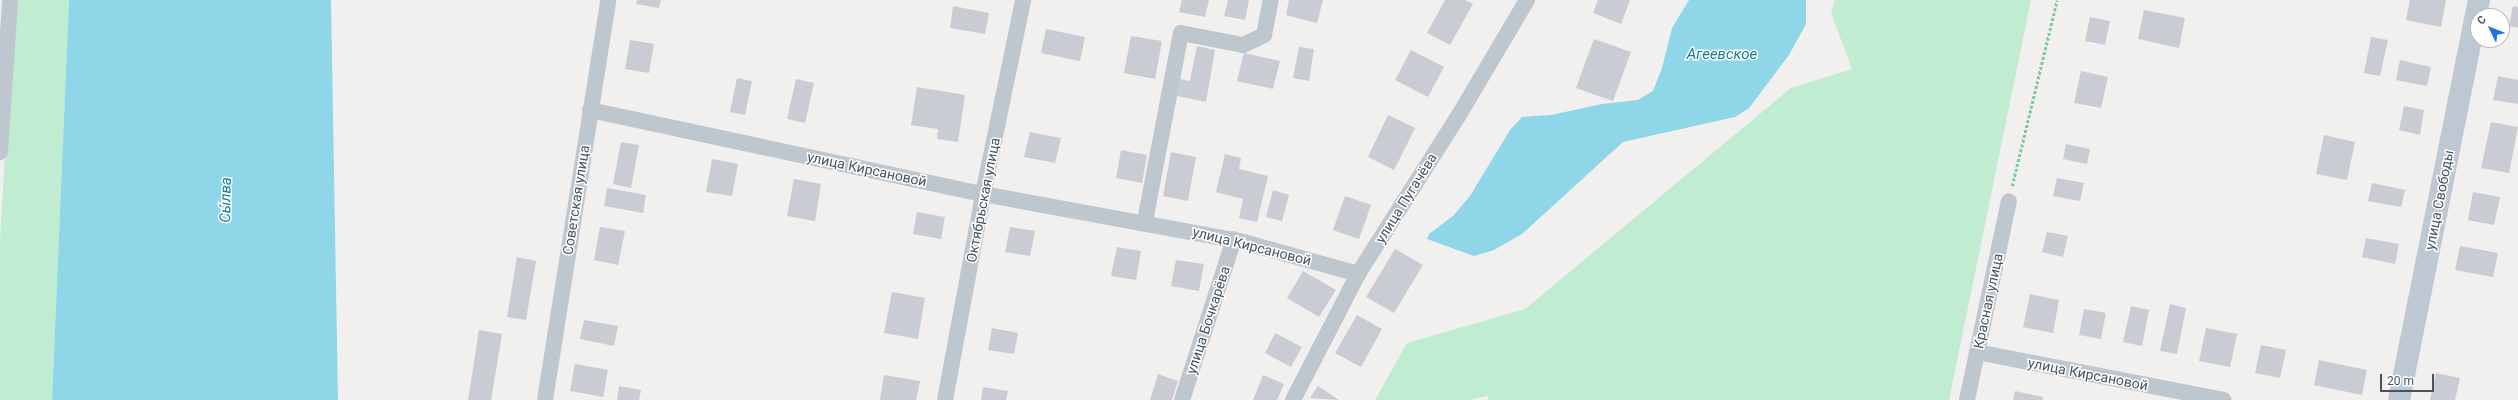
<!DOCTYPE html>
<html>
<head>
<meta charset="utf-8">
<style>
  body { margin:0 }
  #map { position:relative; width:2518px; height:400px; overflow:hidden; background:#f2efef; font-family:Roboto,sans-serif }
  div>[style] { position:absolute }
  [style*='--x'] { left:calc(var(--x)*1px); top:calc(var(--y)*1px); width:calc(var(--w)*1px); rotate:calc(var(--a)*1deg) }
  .green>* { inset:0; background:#c0edd1 }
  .water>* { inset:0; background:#8fd7e8 }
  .building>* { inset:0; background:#c9ccd2 }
  .path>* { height:2.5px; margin-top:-1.25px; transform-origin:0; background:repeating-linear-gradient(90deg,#79caa1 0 3px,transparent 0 5px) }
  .minor>* { height:16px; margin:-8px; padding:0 8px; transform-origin:8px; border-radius:8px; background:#bec7ce }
  .secondary>* { height:22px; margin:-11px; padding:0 11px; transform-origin:11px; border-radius:11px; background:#bec8d2 }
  span { translate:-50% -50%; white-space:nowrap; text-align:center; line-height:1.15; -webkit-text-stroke:3px #fff; paint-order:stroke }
  .street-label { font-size:14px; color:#48535c }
  .water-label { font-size:15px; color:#137c96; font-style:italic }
  .north { position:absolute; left:2470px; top:8px; width:40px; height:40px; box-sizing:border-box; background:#fff; border:1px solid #b6babe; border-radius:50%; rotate:313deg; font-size:11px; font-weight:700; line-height:16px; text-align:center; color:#48535c }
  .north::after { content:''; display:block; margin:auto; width:14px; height:18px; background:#2175da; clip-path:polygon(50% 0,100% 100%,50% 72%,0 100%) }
  .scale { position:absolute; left:2380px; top:374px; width:54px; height:18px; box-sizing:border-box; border:2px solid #48535c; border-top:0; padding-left:5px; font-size:12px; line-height:14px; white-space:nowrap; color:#48535c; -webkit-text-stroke:3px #fff; paint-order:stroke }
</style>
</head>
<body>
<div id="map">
  <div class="green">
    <i style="clip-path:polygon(17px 0,69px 0,52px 400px,0 400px,0 240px,11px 52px)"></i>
    <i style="clip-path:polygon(1835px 0,2031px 0,1949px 400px,1488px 400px,1488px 396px,1469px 400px,1375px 400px,1407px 343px,1525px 309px,1791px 88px,1852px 69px,1831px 13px)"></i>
  </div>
  <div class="water">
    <i style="clip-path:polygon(69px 0,331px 0,338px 400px,52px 400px)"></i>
    <i style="clip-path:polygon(1689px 0,1806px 0,1806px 24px,1789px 55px,1749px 108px,1735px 117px,1623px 142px,1522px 234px,1494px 250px,1474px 256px,1427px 239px,1429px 234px,1453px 216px,1470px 196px,1510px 130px,1522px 117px,1551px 115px,1602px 104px,1638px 100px,1653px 91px,1662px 68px,1672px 28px)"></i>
  </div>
  <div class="building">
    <i style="clip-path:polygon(637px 0,661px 0,659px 8px,636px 4px)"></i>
    <i style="clip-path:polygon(1182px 0,1209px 0,1205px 17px,1179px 12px)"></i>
    <i style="clip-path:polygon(1228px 0,1249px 0,1245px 20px,1224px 16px)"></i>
    <i style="clip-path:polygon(1289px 0,1323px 0,1317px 23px,1286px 15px)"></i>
    <i style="clip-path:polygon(1445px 0,1465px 0,1473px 4px,1450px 45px,1427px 33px)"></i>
    <i style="clip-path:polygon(1598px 0,1630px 0,1621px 24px,1593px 13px)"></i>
    <i style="clip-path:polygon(2410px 0,2446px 0,2441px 27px,2406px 20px)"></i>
    <i style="clip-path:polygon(953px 6px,989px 13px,985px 34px,950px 28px)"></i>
    <i style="clip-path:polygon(2513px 6px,2518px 7px,2518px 28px,2509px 26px)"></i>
    <i style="clip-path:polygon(2144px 10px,2185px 18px,2179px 48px,2138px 39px)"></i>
    <i style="clip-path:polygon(2090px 17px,2110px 21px,2105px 45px,2085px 41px)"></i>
    <i style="clip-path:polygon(1046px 29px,1085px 37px,1080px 61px,1041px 53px)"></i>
    <i style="clip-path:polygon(1131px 36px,1162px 41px,1155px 79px,1124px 73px)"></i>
    <i style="clip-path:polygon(2371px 37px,2388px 40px,2380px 76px,2364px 73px)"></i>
    <i style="clip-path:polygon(1594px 39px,1631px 52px,1613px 101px,1576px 88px)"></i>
    <i style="clip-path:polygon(630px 40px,654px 44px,649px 73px,625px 69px)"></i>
    <i style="clip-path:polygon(1197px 46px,1215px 50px,1206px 102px,1177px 96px,1180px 79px,1190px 81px)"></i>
    <i style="clip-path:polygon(1299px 47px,1314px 49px,1309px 81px,1293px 78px)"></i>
    <i style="clip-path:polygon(1411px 50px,1444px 67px,1428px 97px,1395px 80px)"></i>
    <i style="clip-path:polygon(1244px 53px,1280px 61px,1273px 89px,1237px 81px)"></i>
    <i style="clip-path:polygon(2400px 60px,2431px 67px,2427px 86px,2396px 80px)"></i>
    <i style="clip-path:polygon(2081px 71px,2108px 77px,2101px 108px,2074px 103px)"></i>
    <i style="clip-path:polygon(2498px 76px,2518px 80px,2518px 104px,2493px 100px)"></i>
    <i style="clip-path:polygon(737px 78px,752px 81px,745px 115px,730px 112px)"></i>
    <i style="clip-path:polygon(796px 79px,814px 83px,805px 123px,787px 119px)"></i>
    <i style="clip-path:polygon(917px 87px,965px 95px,958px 142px,937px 139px,938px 129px,911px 125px)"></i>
    <i style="clip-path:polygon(2404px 106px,2424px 110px,2420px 135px,2399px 130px)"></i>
    <i style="clip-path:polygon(1388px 115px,1415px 128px,1394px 170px,1368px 157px)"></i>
    <i style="clip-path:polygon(2491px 122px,2518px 127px,2509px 173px,2481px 168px)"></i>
    <i style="clip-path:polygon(1030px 132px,1061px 138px,1055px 163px,1024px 157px)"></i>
    <i style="clip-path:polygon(2324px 135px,2355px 142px,2347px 180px,2316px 174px)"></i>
    <i style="clip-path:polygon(621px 142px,639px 145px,631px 188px,613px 184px)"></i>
    <i style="clip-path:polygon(2066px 144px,2090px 149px,2087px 164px,2063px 159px)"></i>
    <i style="clip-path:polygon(1121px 150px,1147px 155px,1142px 183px,1116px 178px)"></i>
    <i style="clip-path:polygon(1171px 152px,1196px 157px,1188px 201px,1163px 196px)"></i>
    <i style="clip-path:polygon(1225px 154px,1241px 158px,1239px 169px,1268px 176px,1257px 222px,1239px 218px,1243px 199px,1216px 192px)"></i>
    <i style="clip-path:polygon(712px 159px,738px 164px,732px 196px,706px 192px)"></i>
    <i style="clip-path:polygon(2057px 178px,2084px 183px,2080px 201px,2053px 196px)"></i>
    <i style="clip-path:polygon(794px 179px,821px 184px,815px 221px,787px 216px)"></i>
    <i style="clip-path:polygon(2372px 183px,2405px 190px,2401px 207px,2368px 201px)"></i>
    <i style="clip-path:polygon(607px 188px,646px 195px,643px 213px,604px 206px)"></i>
    <i style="clip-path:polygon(1273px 190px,1289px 195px,1282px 221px,1266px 217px)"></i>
    <i style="clip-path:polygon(2473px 192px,2500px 197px,2494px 225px,2468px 220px)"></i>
    <i style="clip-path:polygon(1345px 196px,1371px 205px,1359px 239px,1333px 230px)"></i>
    <i style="clip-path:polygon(917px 212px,945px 217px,941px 239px,913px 234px)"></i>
    <i style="clip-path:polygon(600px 227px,625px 231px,618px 265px,594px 260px)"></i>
    <i style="clip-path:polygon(1010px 227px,1035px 231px,1030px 256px,1005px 252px)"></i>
    <i style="clip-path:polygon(2047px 232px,2068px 236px,2063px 257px,2042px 252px)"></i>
    <i style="clip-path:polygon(2366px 238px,2399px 244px,2395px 264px,2362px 257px)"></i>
    <i style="clip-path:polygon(2460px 246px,2498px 253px,2493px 277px,2455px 270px)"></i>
    <i style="clip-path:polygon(1117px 247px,1141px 251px,1136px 280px,1111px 276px)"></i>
    <i style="clip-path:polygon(1395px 249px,1423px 265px,1394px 313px,1366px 297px)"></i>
    <i style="clip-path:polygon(517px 257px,536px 261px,526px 320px,507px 317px)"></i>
    <i style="clip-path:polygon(1176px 260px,1204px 264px,1199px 291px,1171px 286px)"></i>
    <i style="clip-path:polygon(1303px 271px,1336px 290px,1319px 317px,1287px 298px)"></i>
    <i style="clip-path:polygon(892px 292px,925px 298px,918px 339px,884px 333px)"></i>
    <i style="clip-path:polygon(2030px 294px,2059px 300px,2053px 333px,2023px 327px)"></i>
    <i style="clip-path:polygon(2170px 304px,2186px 308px,2177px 354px,2160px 351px)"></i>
    <i style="clip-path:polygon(2131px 306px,2149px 310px,2142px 346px,2123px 342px)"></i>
    <i style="clip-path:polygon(2084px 309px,2106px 313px,2101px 339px,2079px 335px)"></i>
    <i style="clip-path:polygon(1357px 315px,1382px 329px,1361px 367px,1335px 353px)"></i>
    <i style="clip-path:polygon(584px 320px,618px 326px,614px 346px,580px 339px)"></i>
    <i style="clip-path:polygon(992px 328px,1018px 333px,1014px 354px,988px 350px)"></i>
    <i style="clip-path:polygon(2206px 328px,2237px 334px,2230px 367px,2199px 361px)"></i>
    <i style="clip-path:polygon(479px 330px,502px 334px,491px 400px,468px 400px)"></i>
    <i style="clip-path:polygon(1275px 333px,1302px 347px,1291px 367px,1265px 353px)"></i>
    <i style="clip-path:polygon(2261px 345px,2286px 350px,2280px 378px,2255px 373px)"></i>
    <i style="clip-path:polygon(2319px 360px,2367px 370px,2362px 395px,2314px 385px)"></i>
    <i style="clip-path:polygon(575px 364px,608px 370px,603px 397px,570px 391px)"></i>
    <i style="clip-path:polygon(2436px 373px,2460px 378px,2455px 400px,2430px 400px)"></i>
    <i style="clip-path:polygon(1158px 374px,1178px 381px,1172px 400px,1150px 400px)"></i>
    <i style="clip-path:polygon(884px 375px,920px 381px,916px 400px,880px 400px)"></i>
    <i style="clip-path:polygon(1263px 375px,1284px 384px,1277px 400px,1253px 400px)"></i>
    <i style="clip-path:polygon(619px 386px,641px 390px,639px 400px,617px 400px)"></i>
    <i style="clip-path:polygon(1318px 386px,1339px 400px,1310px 398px)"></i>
    <i style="clip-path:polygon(983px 387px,1008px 391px,1006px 400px,981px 400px)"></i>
    <i style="clip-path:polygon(2015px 391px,2043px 397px,2043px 400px,2013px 400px)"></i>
  </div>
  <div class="path">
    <i style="--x:2012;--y:186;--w:191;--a:-76.4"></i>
  </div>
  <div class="minor">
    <i style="--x:590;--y:110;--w:402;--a:12.1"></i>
    <i style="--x:983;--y:194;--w:261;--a:10.4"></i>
    <i style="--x:1240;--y:241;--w:123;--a:15.6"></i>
    <i style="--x:0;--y:152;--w:152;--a:-86.2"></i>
    <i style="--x:1145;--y:221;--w:191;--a:-79.2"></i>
    <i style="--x:1181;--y:33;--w:63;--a:11"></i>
    <i style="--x:1243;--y:45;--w:23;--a:-25"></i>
    <i style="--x:1264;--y:35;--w:36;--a:-79"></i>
    <i style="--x:1977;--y:352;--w:251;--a:11"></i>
    <i style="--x:545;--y:400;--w:405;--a:-81"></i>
    <i style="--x:945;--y:400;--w:209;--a:-79.5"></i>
    <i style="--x:983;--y:194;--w:198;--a:-78.3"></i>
    <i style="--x:1182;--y:400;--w:169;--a:-72.1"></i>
    <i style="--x:1293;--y:400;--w:142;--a:-62.7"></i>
    <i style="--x:1358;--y:274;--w:188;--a:-57.6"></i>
    <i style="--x:1459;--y:115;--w:134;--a:-59.4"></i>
    <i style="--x:1967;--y:400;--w:203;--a:-78.1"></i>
  </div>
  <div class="secondary">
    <i style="--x:2399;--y:400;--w:408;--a:-78.7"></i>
  </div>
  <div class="street-label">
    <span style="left:867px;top:169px;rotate:12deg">улица Кирсановой</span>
    <span style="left:1406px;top:198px;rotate:-58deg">улица Пугачёва</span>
    <span style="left:576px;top:200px;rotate:-81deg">Советская улица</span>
    <span style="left:983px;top:200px;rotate:-79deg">Октябрьская улица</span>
    <span style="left:2439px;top:200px;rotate:-79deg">улица Свободы</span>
    <span style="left:1252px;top:246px;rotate:14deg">улица Кирсановой</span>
    <span style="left:1988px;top:301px;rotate:-78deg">Красная улица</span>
    <span style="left:1208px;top:320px;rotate:-72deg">улица Бочкарёва</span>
    <span style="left:2088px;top:374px;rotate:11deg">улица Кирсановой</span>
  </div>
  <div class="water-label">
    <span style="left:1722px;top:55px">Агеевское</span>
    <span style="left:226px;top:200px;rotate:-89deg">Сы́лва</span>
  </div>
  <div class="north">С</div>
  <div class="scale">20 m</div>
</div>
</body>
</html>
